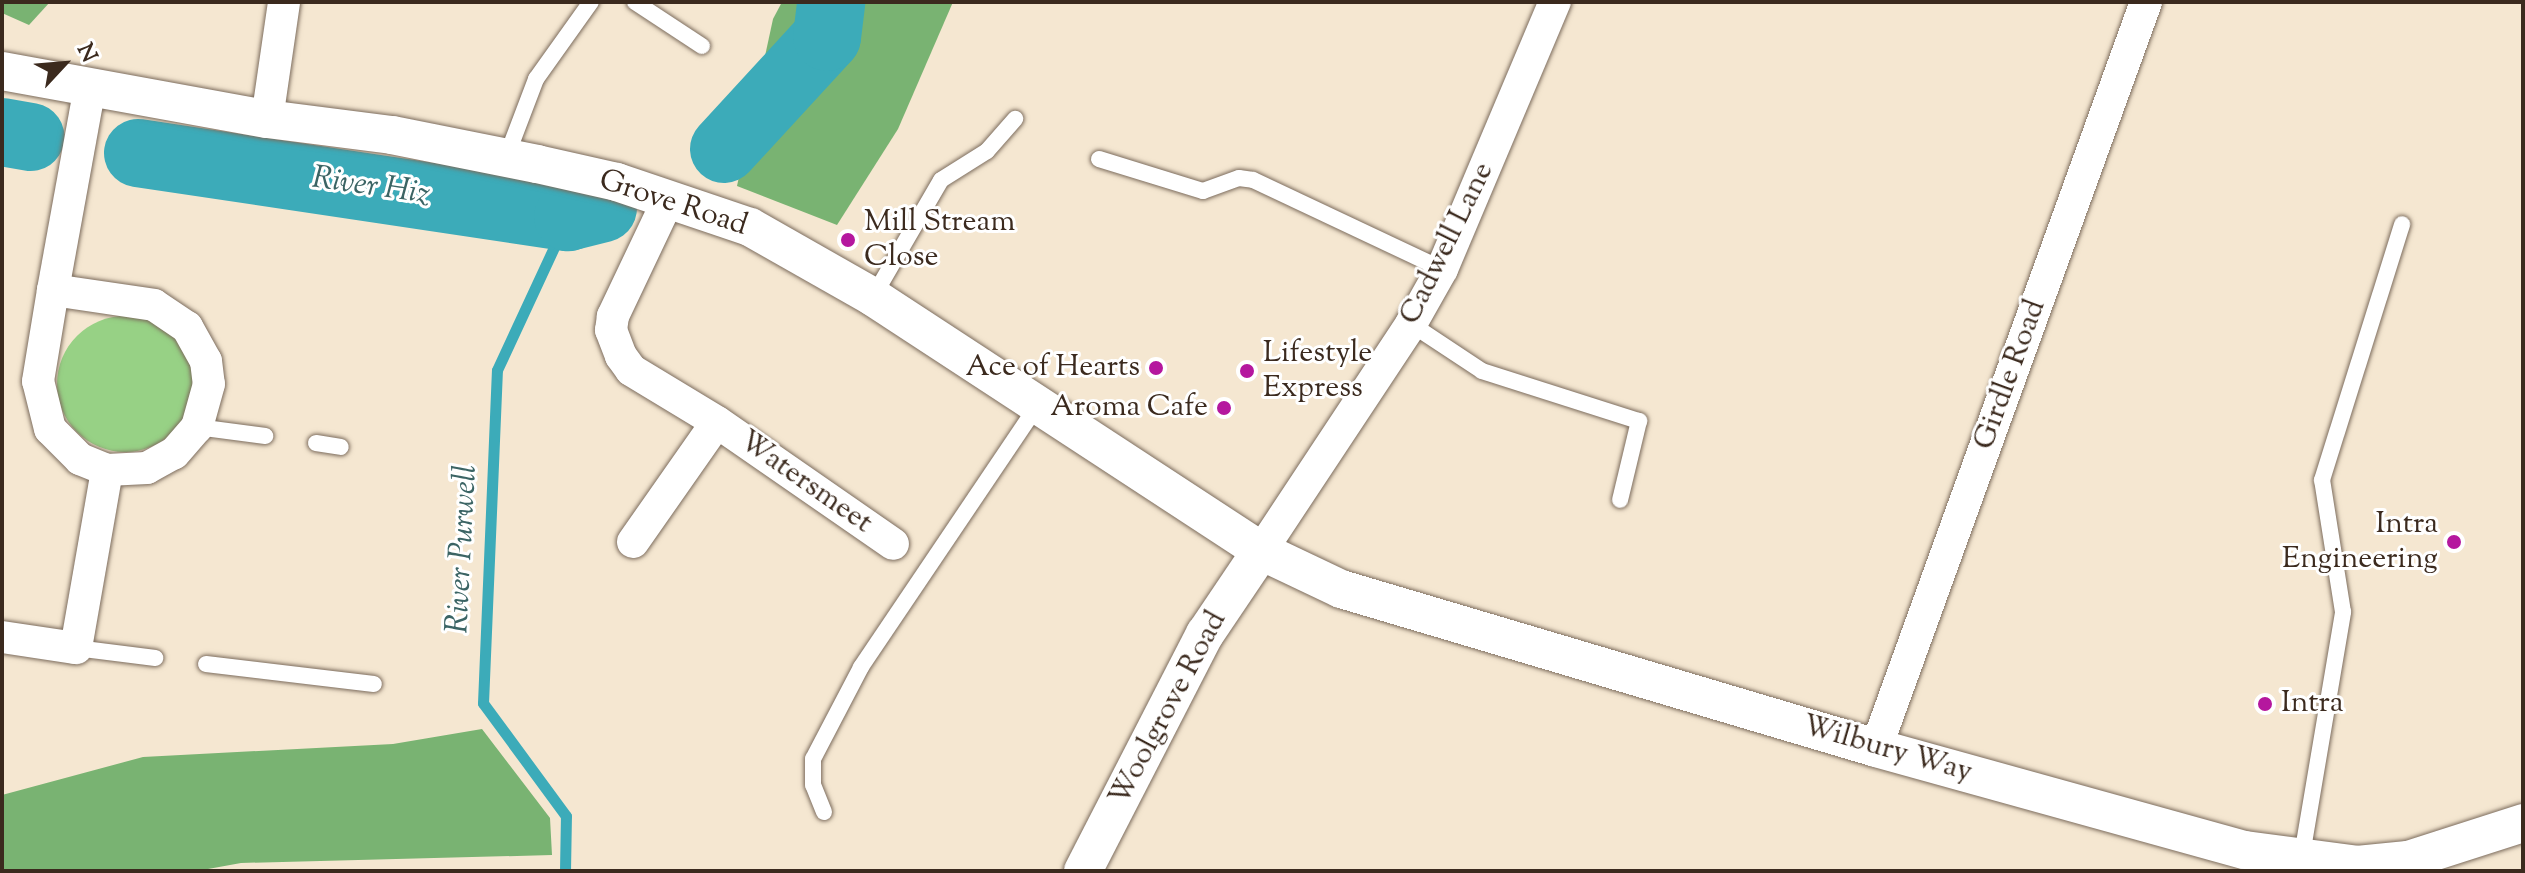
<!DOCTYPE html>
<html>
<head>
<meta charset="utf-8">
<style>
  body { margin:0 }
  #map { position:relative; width:2525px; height:873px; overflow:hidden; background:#f5e7d1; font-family:"Sorts Mill Goudy",serif }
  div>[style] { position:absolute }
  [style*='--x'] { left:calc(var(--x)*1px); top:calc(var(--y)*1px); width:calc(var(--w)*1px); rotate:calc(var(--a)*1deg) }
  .green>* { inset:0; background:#97d185 }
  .round { border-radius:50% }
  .forest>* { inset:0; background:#79b372 }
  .stream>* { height:11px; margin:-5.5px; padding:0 5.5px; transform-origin:5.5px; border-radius:5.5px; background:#3cabb9 }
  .river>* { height:68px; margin:-34px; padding:0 34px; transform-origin:34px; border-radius:34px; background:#3cabb9 }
  .roads { filter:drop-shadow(0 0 2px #7c6c5d) drop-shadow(0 0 2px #7c6c5d) }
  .service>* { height:16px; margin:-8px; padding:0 8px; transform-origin:8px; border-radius:8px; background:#fff }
  .minor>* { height:32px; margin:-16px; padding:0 16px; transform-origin:16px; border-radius:16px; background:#fff }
  .tertiary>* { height:38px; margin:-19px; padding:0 19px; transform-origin:19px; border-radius:19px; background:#fff }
  .dots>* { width:22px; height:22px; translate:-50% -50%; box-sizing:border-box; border:4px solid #fff; border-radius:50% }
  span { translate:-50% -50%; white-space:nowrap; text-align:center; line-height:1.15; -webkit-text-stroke:6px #fff; paint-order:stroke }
  .street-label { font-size:30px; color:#3b2a1e }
  .poi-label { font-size:30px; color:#3b2a1e }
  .left { translate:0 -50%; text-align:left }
  .right { translate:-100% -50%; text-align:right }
  .water-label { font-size:32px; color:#3b6464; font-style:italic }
  .frame { position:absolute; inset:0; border:4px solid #3b2a1e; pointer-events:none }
  .north { position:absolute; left:24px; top:24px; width:80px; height:80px; -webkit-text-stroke:6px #fff; paint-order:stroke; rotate:64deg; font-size:22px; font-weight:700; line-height:32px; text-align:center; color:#3b2a1e }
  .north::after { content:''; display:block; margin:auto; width:28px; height:36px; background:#3b2a1e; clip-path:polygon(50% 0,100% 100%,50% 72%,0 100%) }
</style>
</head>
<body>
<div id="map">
  <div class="green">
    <i class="round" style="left:57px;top:316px;width:136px;height:136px"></i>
  </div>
  <div class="forest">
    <i style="clip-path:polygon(2px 2px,50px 2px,29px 25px,2px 13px)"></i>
    <i style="clip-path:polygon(782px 2px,953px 2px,898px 129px,837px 225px,737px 186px,773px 19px)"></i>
    <i style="clip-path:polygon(482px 729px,550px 818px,552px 855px,241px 863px,197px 871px,2px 871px,2px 795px,143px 757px,393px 744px)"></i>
  </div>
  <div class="stream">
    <i style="--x:565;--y:871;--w:55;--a:-89"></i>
    <i style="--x:566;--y:816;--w:140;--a:-126.3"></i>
    <i style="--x:483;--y:703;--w:333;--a:-87.6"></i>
    <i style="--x:497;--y:370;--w:169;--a:-65.1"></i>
  </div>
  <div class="river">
    <i style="--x:2;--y:132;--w:29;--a:10"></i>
    <i style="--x:724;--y:149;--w:152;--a:-47.4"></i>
    <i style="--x:827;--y:37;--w:35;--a:-83"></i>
    <i style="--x:138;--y:153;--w:435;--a:8.5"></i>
    <i style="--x:568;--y:217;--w:36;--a:-14"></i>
  </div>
  <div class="roads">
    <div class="service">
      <i style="--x:635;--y:2;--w:80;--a:33.3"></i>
      <i style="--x:506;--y:158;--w:85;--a:-69.2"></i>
      <i style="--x:536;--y:79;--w:95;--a:-54.5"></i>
      <i style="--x:1099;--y:159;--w:109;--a:17.1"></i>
      <i style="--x:1203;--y:191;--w:38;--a:-20"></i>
      <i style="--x:1239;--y:178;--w:14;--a:8"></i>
      <i style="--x:1253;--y:180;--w:209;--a:25.2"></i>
      <i style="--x:873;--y:297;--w:135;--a:-59.8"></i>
      <i style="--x:941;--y:180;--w:54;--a:-32.2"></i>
      <i style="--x:987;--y:151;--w:43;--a:-48.8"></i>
      <i style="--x:1411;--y:324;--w:85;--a:33.5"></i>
      <i style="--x:1482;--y:371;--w:165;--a:17.7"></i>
      <i style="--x:1639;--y:421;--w:81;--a:103.5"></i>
      <i style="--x:197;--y:427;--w:69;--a:7.5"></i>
      <i style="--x:316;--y:443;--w:25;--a:9"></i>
      <i style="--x:76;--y:648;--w:80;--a:7.2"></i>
      <i style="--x:206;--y:664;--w:169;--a:6.8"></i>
      <i style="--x:824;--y:812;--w:29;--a:-112"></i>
      <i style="--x:813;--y:785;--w:26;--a:-90"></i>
      <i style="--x:813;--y:759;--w:104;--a:-62.4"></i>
      <i style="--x:861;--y:667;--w:316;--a:-56"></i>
      <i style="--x:2301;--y:861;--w:253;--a:-80.4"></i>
      <i style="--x:2343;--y:612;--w:134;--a:-99"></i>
      <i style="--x:2322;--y:480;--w:268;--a:-72.6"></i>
    </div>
    <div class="minor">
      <i style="--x:267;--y:119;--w:118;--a:-81.7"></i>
      <i style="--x:669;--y:198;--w:131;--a:115.4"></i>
      <i style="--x:613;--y:316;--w:14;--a:98"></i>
      <i style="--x:611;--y:330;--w:28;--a:69"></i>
      <i style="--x:621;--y:356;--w:17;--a:54"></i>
      <i style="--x:631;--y:370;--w:100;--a:31.2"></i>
      <i style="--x:717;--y:422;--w:214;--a:34.7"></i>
      <i style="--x:53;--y:290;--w:102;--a:8.4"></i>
      <i style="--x:154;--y:305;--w:40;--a:34"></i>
      <i style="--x:187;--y:327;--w:39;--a:61"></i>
      <i style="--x:206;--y:361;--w:23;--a:83"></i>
      <i style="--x:209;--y:384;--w:45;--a:105.6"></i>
      <i style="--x:197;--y:427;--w:35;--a:131"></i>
      <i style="--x:174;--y:453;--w:31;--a:151"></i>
      <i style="--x:147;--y:468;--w:40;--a:177.1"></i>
      <i style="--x:107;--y:470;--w:29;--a:-158"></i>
      <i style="--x:80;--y:459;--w:42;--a:-135"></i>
      <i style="--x:50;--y:429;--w:49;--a:-104"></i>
      <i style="--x:38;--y:381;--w:92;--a:-80.6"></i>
      <i style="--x:53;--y:290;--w:206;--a:-79.7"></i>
      <i style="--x:633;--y:542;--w:146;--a:-55"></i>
      <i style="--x:1261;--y:551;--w:272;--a:-56.5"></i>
      <i style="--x:1411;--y:324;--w:63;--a:-60.6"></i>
      <i style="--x:1442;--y:269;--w:290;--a:-67.1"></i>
      <i style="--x:2;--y:637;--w:75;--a:8.5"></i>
      <i style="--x:76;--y:648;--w:181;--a:-80.1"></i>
      <i style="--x:1876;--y:748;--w:793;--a:-70.1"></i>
    </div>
    <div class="tertiary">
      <i style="--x:2;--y:71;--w:269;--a:10.3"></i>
      <i style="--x:267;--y:119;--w:126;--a:7.3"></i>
      <i style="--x:392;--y:135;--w:148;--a:11.3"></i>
      <i style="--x:537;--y:164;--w:82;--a:12.7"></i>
      <i style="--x:617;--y:182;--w:140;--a:18.7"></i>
      <i style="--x:750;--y:227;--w:142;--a:29.6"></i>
      <i style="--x:873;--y:297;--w:464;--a:33.2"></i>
      <i style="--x:1261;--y:551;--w:89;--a:25.4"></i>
      <i style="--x:1341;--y:589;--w:558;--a:16.55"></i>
      <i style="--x:1876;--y:748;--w:383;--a:15.5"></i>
      <i style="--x:2245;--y:850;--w:113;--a:7.6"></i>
      <i style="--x:2357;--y:865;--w:51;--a:-5.6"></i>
      <i style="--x:2408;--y:860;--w:121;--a:-17.8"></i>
      <i style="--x:1083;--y:871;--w:267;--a:-62.8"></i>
      <i style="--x:1205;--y:634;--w:100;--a:-56"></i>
    </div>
  </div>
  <div class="dots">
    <i style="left:848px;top:240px;background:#b5179e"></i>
    <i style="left:1156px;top:368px;background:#b5179e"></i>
    <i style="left:1247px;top:371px;background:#b5179e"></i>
    <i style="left:1224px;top:408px;background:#b5179e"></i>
    <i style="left:2454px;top:542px;background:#b5179e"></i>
    <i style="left:2265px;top:704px;background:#b5179e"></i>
  </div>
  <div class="street-label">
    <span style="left:673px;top:204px;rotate:18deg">Grove Road</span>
    <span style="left:1448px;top:244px;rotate:-64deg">Cadwell Lane</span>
    <span style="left:2011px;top:375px;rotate:-70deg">Girdle Road</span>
    <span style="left:805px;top:483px;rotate:35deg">Watersmeet</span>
    <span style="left:1169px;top:709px;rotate:-62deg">Woolgrove Road</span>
    <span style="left:1887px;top:750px;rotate:16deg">Wilbury Way</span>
  </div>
  <div class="poi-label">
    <span class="left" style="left:864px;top:240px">Mill Stream<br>Close</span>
    <span class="left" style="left:1263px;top:371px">Lifestyle<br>Express</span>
    <span class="right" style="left:1140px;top:368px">Ace of Hearts</span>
    <span class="right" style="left:1208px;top:408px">Aroma Cafe</span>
    <span class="right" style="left:2438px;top:542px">Intra<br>Engineering</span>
    <span class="left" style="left:2281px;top:704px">Intra</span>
  </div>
  <div class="water-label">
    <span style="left:371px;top:187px;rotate:8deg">River Hiz</span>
    <span style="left:463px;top:549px;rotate:-87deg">River Purwell</span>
  </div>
  <div class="frame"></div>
  <div class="north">N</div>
</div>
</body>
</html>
